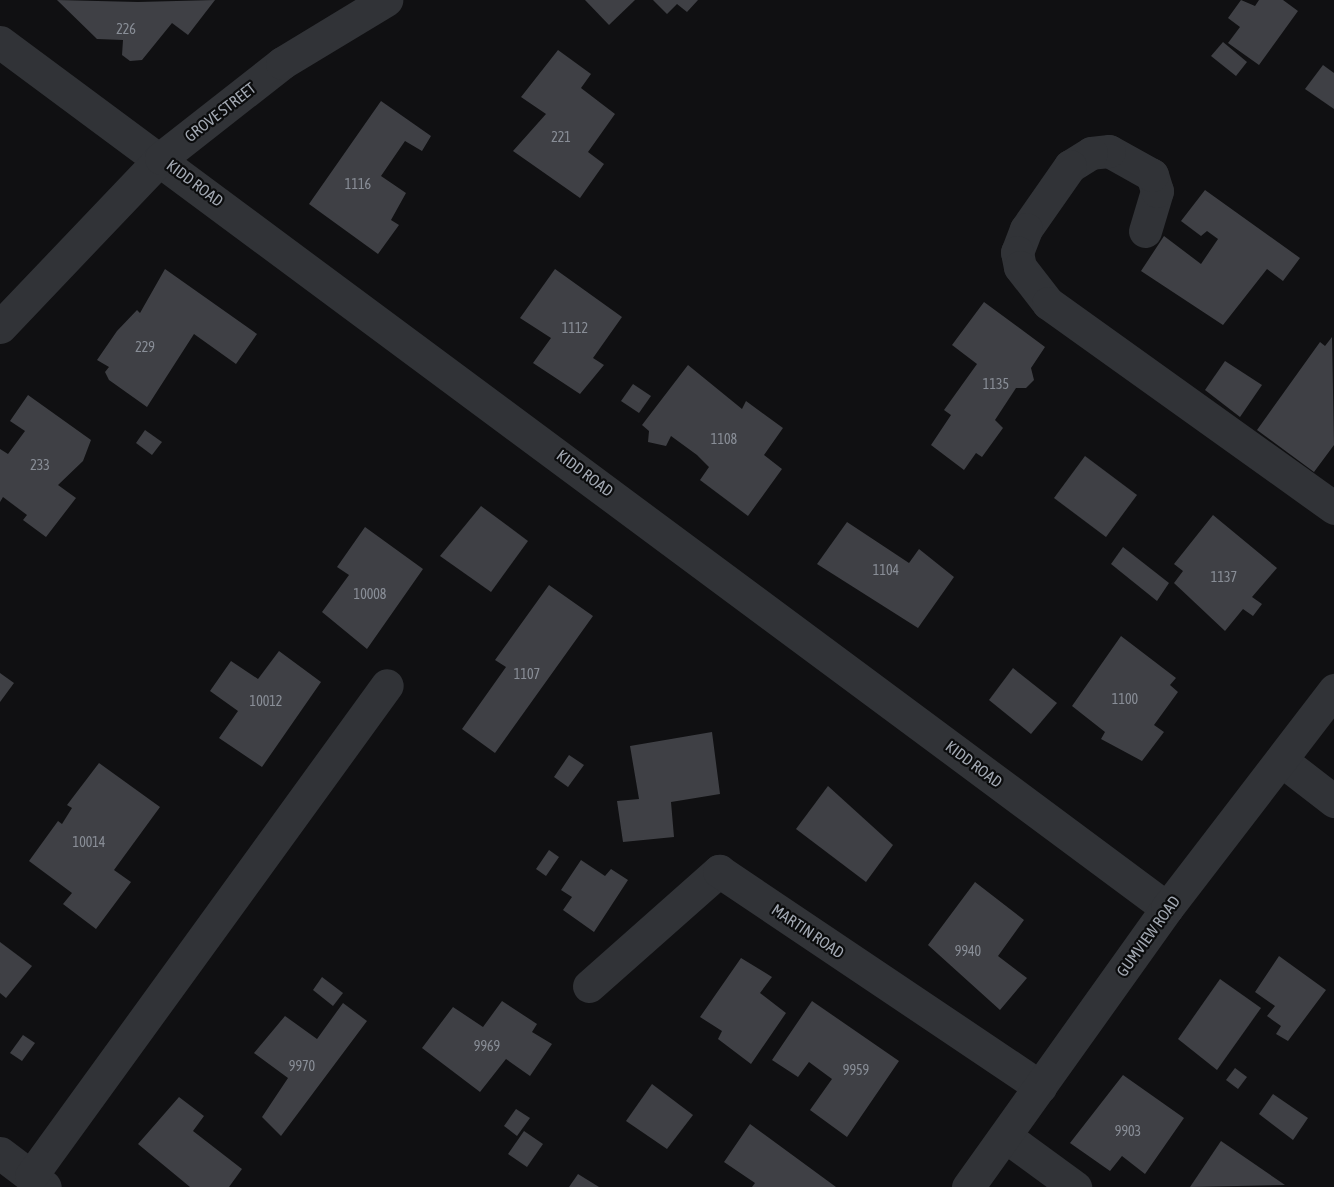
<!DOCTYPE html>
<html>
<head>
<meta charset="utf-8">
<style>
  body { margin:0 }
  #map { position:relative; width:1334px; height:1187px; overflow:hidden; background:#101012; font-family:"Asap Condensed",sans-serif }
  div>[style] { position:absolute }
  [style*='--x'] { left:calc(var(--x)*1px); top:calc(var(--y)*1px); width:calc(var(--w)*1px); rotate:calc(var(--a)*1deg) }
  .building>* { inset:0; background:#3f4045 }
  .minor>* { height:33px; margin:-16.5px; padding:0 16.5px; transform-origin:16.5px; border-radius:16.5px; background:#313337 }
  span { translate:-50% -50%; white-space:nowrap; text-align:center; line-height:1.15; -webkit-text-stroke:4.5px #0b0c0d; paint-order:stroke }
  .number-label { font-size:14px; color:#898e97 }
  .number-label span { -webkit-text-stroke-width:0 }
  .street-label { font-size:16px; color:#a2a8b2 }
</style>
</head>
<body>
<div id="map">
  <div class="building">
    <i style="clip-path:polygon(57px 0,138px 2px,215px 0,188px 35px,172px 23px,142px 60px,130px 61px,122px 55px,123px 40px,97px 39px)"></i>
    <i style="clip-path:polygon(585px 0,635px 0,609px 25px)"></i>
    <i style="clip-path:polygon(653px 0,698px 0,687px 12px,677px 4px,667px 14px)"></i>
    <i style="clip-path:polygon(1241px 0,1255px 6px,1259px 0,1283px 0,1298px 11px,1259px 65px,1228px 43px,1240px 27px,1228px 18px)"></i>
    <i style="clip-path:polygon(1223px 42px,1247px 62px,1236px 76px,1211px 56px)"></i>
    <i style="clip-path:polygon(558px 50px,591px 74px,581px 88px,615px 114px,588px 152px,604px 164px,580px 198px,513px 151px,546px 114px,521px 97px)"></i>
    <i style="clip-path:polygon(1323px 65px,1334px 73px,1334px 109px,1305px 89px)"></i>
    <i style="clip-path:polygon(381px 101px,431px 136px,422px 151px,405px 141px,381px 176px,406px 193px,391px 220px,399px 225px,378px 254px,309px 204px)"></i>
    <i style="clip-path:polygon(1205px 190px,1300px 258px,1283px 281px,1267px 269px,1223px 325px,1141px 271px,1164px 236px,1201px 264px,1218px 239px,1207px 231px,1201px 236px,1181px 221px)"></i>
    <i style="clip-path:polygon(165px 269px,257px 334px,236px 364px,194px 334px,147px 407px,109px 380px,105px 372px,109px 367px,97px 360px,117px 331px,137px 310px,140px 313px)"></i>
    <i style="clip-path:polygon(555px 269px,622px 317px,593px 358px,604px 365px,580px 394px,533px 363px,551px 338px,520px 318px)"></i>
    <i style="clip-path:polygon(984px 302px,1045px 347px,1031px 368px,1034px 380px,1026px 388px,1016px 388px,995px 420px,1003px 428px,982px 457px,976px 453px,964px 470px,931px 445px,951px 415px,944px 410px,977px 364px,952px 345px)"></i>
    <i style="clip-path:polygon(1332px 337px,1334px 445px,1314px 472px,1257px 430px,1320px 342px,1325px 346px)"></i>
    <i style="clip-path:polygon(1225px 361px,1262px 385px,1240px 417px,1205px 390px)"></i>
    <i style="clip-path:polygon(688px 365px,742px 409px,746px 401px,783px 428px,764px 455px,782px 469px,748px 516px,700px 480px,709px 467px,697px 455px,671px 436px,666px 446px,648px 442px,649px 431px,642px 425px)"></i>
    <i style="clip-path:polygon(633px 384px,651px 396px,639px 413px,621px 401px)"></i>
    <i style="clip-path:polygon(28px 395px,91px 440px,83px 461px,58px 485px,76px 498px,46px 537px,23px 520px,27px 515px,3px 497px,0 502px,0 449px,8px 454px,25px 431px,10px 421px)"></i>
    <i style="clip-path:polygon(145px 430px,162px 442px,152px 455px,136px 443px)"></i>
    <i style="clip-path:polygon(1085px 456px,1137px 495px,1106px 537px,1054px 498px)"></i>
    <i style="clip-path:polygon(481px 506px,528px 541px,491px 592px,440px 556px)"></i>
    <i style="clip-path:polygon(1213px 515px,1277px 568px,1252px 597px,1262px 604px,1253px 616px,1243px 609px,1225px 631px,1174px 583px,1183px 571px,1174px 564px)"></i>
    <i style="clip-path:polygon(847px 522px,909px 563px,919px 549px,954px 577px,918px 628px,817px 564px)"></i>
    <i style="clip-path:polygon(365px 527px,423px 569px,367px 649px,322px 612px,349px 575px,337px 567px)"></i>
    <i style="clip-path:polygon(1123px 547px,1169px 583px,1157px 601px,1111px 564px)"></i>
    <i style="clip-path:polygon(549px 585px,593px 616px,495px 753px,462px 729px,506px 667px,495px 660px)"></i>
    <i style="clip-path:polygon(1121px 636px,1176px 678px,1170px 685px,1178px 692px,1154px 725px,1164px 732px,1142px 761px,1101px 739px,1105px 732px,1072px 706px)"></i>
    <i style="clip-path:polygon(279px 651px,321px 682px,262px 767px,219px 738px,238px 711px,210px 691px,231px 661px,258px 679px)"></i>
    <i style="clip-path:polygon(1013px 668px,1057px 703px,1031px 734px,989px 700px)"></i>
    <i style="clip-path:polygon(0 673px,14px 683px,0 702px)"></i>
    <i style="clip-path:polygon(712px 732px,720px 794px,671px 802px,674px 837px,623px 842px,617px 801px,639px 799px,630px 746px)"></i>
    <i style="clip-path:polygon(569px 755px,584px 765px,568px 787px,554px 777px)"></i>
    <i style="clip-path:polygon(99px 763px,160px 807px,114px 870px,131px 882px,96px 929px,63px 904px,72px 893px,29px 861px,58px 821px,62px 824px,72px 808px,67px 805px)"></i>
    <i style="clip-path:polygon(828px 786px,893px 845px,866px 882px,796px 829px)"></i>
    <i style="clip-path:polygon(549px 850px,559px 857px,546px 876px,536px 869px)"></i>
    <i style="clip-path:polygon(581px 860px,605px 876px,611px 869px,628px 880px,594px 932px,563px 910px,572px 897px,561px 890px)"></i>
    <i style="clip-path:polygon(975px 882px,1024px 920px,998px 956px,1027px 978px,1000px 1010px,928px 945px)"></i>
    <i style="clip-path:polygon(0 942px,32px 966px,6px 998px,0 993px)"></i>
    <i style="clip-path:polygon(1279px 956px,1326px 990px,1288px 1041px,1276px 1034px,1281px 1026px,1267px 1016px,1275px 1006px,1255px 992px)"></i>
    <i style="clip-path:polygon(741px 958px,772px 977px,760px 993px,786px 1013px,751px 1064px,718px 1039px,722px 1031px,700px 1017px)"></i>
    <i style="clip-path:polygon(322px 977px,343px 993px,333px 1006px,313px 990px)"></i>
    <i style="clip-path:polygon(1220px 979px,1261px 1008px,1217px 1070px,1178px 1039px)"></i>
    <i style="clip-path:polygon(502px 1001px,537px 1024px,532px 1032px,552px 1044px,530px 1076px,506px 1059px,480px 1092px,422px 1048px,453px 1007px,483px 1027px)"></i>
    <i style="clip-path:polygon(812px 1001px,899px 1061px,847px 1137px,810px 1110px,832px 1079px,809px 1062px,798px 1077px,772px 1060px)"></i>
    <i style="clip-path:polygon(343px 1003px,367px 1021px,281px 1136px,262px 1117px,288px 1078px,254px 1053px,285px 1016px,317px 1039px)"></i>
    <i style="clip-path:polygon(23px 1035px,35px 1043px,22px 1061px,10px 1053px)"></i>
    <i style="clip-path:polygon(1235px 1068px,1247px 1077px,1238px 1089px,1226px 1080px)"></i>
    <i style="clip-path:polygon(1123px 1075px,1184px 1118px,1145px 1174px,1122px 1156px,1110px 1171px,1070px 1143px)"></i>
    <i style="clip-path:polygon(652px 1084px,693px 1115px,667px 1149px,626px 1121px)"></i>
    <i style="clip-path:polygon(1273px 1094px,1308px 1118px,1293px 1140px,1259px 1114px)"></i>
    <i style="clip-path:polygon(179px 1097px,204px 1116px,193px 1131px,242px 1169px,229px 1187px,190px 1187px,138px 1144px)"></i>
    <i style="clip-path:polygon(516px 1109px,530px 1118px,517px 1136px,504px 1126px)"></i>
    <i style="clip-path:polygon(750px 1124px,836px 1187px,752px 1187px,755px 1183px,724px 1162px)"></i>
    <i style="clip-path:polygon(524px 1131px,543px 1144px,527px 1167px,508px 1154px)"></i>
    <i style="clip-path:polygon(1221px 1141px,1285px 1185px,1190px 1187px)"></i>
    <i style="clip-path:polygon(578px 1174px,599px 1187px,569px 1187px)"></i>
  </div>
  <div class="minor">
    <i style="--x:0;--y:42;--w:1453;--a:36.58"></i>
    <i style="--x:1145;--y:231;--w:42;--a:-73.3"></i>
    <i style="--x:1157;--y:191;--w:17;--a:-107"></i>
    <i style="--x:1152;--y:175;--w:49;--a:-150.8"></i>
    <i style="--x:1109;--y:151;--w:18;--a:174"></i>
    <i style="--x:1091;--y:153;--w:25;--a:148"></i>
    <i style="--x:1070;--y:166;--w:77;--a:124.9"></i>
    <i style="--x:1026;--y:229;--w:25;--a:111"></i>
    <i style="--x:1017;--y:252;--w:15;--a:79"></i>
    <i style="--x:1020;--y:267;--w:46;--a:52.1"></i>
    <i style="--x:1048;--y:303;--w:352;--a:35.6"></i>
    <i style="--x:0;--y:327;--w:233;--a:-46.4"></i>
    <i style="--x:161;--y:158;--w:154;--a:-38.1"></i>
    <i style="--x:282;--y:63;--w:122;--a:-31.2"></i>
    <i style="--x:1281;--y:760;--w:67;--a:37.7"></i>
    <i style="--x:589;--y:986;--w:174;--a:-41.5"></i>
    <i style="--x:719;--y:871;--w:387;--a:33.9"></i>
    <i style="--x:1005;--y:1136;--w:87;--a:36.1"></i>
    <i style="--x:0;--y:1153;--w:56;--a:37.1"></i>
    <i style="--x:31;--y:1176;--w:606;--a:-54.06"></i>
    <i style="--x:968;--y:1187;--w:343;--a:-54.5"></i>
    <i style="--x:1167;--y:908;--w:275;--a:-52.5"></i>
  </div>
  <div class="number-label">
    <span style="left:126px;top:29px">226</span>
    <span style="left:561px;top:137px">221</span>
    <span style="left:358px;top:184px">1116</span>
    <span style="left:575px;top:328px">1112</span>
    <span style="left:145px;top:347px">229</span>
    <span style="left:996px;top:384px">1135</span>
    <span style="left:724px;top:439px">1108</span>
    <span style="left:40px;top:465px">233</span>
    <span style="left:886px;top:570px">1104</span>
    <span style="left:1224px;top:577px">1137</span>
    <span style="left:370px;top:594px">10008</span>
    <span style="left:527px;top:674px">1107</span>
    <span style="left:1125px;top:699px">1100</span>
    <span style="left:266px;top:701px">10012</span>
    <span style="left:89px;top:842px">10014</span>
    <span style="left:968px;top:951px">9940</span>
    <span style="left:487px;top:1046px">9969</span>
    <span style="left:302px;top:1066px">9970</span>
    <span style="left:856px;top:1070px">9959</span>
    <span style="left:1128px;top:1131px">9903</span>
  </div>
  <div class="street-label">
    <span style="left:220px;top:112px;rotate:-38deg">GROVE STREET</span>
    <span style="left:195px;top:183px;rotate:37deg">KIDD ROAD</span>
    <span style="left:585px;top:473px;rotate:37deg">KIDD ROAD</span>
    <span style="left:974px;top:764px;rotate:37deg">KIDD ROAD</span>
    <span style="left:808px;top:931px;rotate:34deg">MARTIN ROAD</span>
    <span style="left:1148px;top:936px;rotate:-54deg">GUMVIEW ROAD</span>
  </div>
</div>
</body>
</html>
